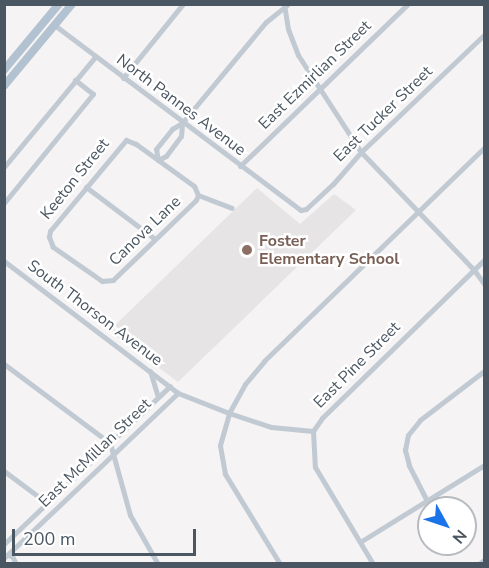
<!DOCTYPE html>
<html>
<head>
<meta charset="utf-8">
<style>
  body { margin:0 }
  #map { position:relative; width:489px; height:568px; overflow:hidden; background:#f5f3f3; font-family:"Nunito Sans",sans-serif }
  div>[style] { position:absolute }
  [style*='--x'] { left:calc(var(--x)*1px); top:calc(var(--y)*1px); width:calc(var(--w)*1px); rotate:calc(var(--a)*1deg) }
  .education>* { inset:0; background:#e6e4e5 }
  .street>* { height:5px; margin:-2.5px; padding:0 2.5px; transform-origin:2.5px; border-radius:2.5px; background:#c1cad2 }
  .primary>* { height:8px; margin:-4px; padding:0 4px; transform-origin:4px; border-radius:4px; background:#b3c2d1 }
  .dots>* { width:16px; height:16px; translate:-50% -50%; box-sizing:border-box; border:3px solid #fff; border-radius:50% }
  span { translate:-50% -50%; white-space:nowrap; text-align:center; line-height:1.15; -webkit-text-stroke:5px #fff; paint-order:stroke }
  .street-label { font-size:16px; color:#4a5661 }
  .education-label { font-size:16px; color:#785e54; font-weight:700 }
  .left { translate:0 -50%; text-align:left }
  .frame { position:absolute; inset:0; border:6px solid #4a5661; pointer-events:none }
  .north { position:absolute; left:417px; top:496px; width:60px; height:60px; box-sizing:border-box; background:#fff; border:2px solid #b7bbc0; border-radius:50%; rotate:130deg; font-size:16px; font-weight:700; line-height:24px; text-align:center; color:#4a5661 }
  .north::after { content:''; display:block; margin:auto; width:21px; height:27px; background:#1a73e8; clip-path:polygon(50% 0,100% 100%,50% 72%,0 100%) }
  .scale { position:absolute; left:12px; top:529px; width:184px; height:27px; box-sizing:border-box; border:3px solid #4a5661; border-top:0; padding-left:8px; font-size:18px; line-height:21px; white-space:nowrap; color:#4a5661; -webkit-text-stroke:4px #fff; paint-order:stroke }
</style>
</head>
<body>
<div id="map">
  <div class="education">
    <i style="clip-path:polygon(257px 188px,300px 224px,334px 194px,356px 210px,178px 382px,109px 331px)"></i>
  </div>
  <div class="street">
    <i style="--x:284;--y:4;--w:25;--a:81"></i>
    <i style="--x:288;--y:29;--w:28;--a:69"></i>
    <i style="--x:298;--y:55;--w:116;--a:57"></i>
    <i style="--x:361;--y:152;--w:163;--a:46.2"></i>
    <i style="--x:474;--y:270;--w:17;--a:54"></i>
    <i style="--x:53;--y:24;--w:310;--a:36.9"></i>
    <i style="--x:301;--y:210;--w:5;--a:-11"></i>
    <i style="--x:306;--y:209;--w:37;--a:-43"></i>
    <i style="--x:333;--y:184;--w:43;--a:-48.8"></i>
    <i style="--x:361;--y:152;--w:170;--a:-43.6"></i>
    <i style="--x:123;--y:78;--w:95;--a:-51"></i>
    <i style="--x:182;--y:123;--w:13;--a:94"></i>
    <i style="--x:181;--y:136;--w:25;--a:127"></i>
    <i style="--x:166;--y:156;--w:9;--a:153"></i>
    <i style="--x:158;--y:160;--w:11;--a:-100"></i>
    <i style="--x:156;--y:149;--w:26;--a:-51"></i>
    <i style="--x:172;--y:129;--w:12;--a:-31"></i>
    <i style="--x:182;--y:123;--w:131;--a:-50.3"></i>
    <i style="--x:266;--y:22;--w:28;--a:-39"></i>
    <i style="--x:126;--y:140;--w:11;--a:22"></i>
    <i style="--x:136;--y:144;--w:72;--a:35.9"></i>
    <i style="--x:194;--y:186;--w:10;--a:66"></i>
    <i style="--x:198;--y:195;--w:5;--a:112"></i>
    <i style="--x:196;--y:200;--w:115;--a:136.1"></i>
    <i style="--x:113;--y:280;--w:11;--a:175"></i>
    <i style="--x:102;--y:281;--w:60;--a:-145.2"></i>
    <i style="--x:53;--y:247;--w:11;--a:-112"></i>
    <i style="--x:49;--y:237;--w:6;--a:-81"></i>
    <i style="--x:50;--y:231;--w:119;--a:-50.1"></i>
    <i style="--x:240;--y:166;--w:233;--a:-44"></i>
    <i style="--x:4;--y:167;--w:143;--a:-50.4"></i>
    <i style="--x:86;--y:187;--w:86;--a:37"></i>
    <i style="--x:198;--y:195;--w:36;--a:21"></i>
    <i style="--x:4;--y:203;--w:141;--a:-50.8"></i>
    <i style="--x:93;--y:94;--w:23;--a:-142"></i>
    <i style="--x:4;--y:261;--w:218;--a:37.2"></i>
    <i style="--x:178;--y:393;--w:55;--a:21.4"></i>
    <i style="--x:229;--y:413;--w:33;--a:-61"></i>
    <i style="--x:245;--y:384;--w:30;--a:-50"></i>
    <i style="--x:264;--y:361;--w:306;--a:-44.1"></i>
    <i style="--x:4;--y:364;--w:132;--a:36.7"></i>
    <i style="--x:110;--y:443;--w:75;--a:74.5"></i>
    <i style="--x:130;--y:515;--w:56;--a:60.3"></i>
    <i style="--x:150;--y:371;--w:27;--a:73"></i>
    <i style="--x:313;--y:431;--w:36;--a:87"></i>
    <i style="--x:315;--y:467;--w:113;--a:59.1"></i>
    <i style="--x:4;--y:471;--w:54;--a:36.7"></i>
    <i style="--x:426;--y:499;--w:38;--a:-117"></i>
    <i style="--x:409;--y:465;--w:16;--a:-105"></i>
    <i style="--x:405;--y:450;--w:15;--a:-79"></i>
    <i style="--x:408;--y:435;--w:19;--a:-51"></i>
    <i style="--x:420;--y:420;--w:81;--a:-37.4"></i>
    <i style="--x:360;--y:542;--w:146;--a:-31.8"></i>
    <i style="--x:4;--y:544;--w:229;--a:-43.6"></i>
    <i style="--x:7;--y:555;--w:5;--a:11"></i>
    <i style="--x:12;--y:556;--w:9;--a:63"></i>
    <i style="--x:4;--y:558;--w:240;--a:-43.5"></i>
    <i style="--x:280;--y:564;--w:105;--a:-121.4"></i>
    <i style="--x:225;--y:474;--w:29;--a:-100"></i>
    <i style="--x:220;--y:445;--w:33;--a:-74"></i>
    <i style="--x:229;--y:413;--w:44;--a:18.4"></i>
    <i style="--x:271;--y:427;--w:42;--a:5.4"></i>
    <i style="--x:313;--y:431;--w:16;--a:-55"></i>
    <i style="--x:322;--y:418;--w:226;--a:-44.3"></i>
    <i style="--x:479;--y:564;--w:6;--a:-39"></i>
  </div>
  <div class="primary">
    <i style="--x:4;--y:70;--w:86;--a:-50.2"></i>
    <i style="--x:4;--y:86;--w:107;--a:-50.3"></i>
  </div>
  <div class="dots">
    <i style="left:247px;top:250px;background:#8d6e63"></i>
  </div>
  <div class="street-label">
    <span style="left:315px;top:75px;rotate:-44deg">East Ezmirlian Street</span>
    <span style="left:181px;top:105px;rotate:37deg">North Pannes Avenue</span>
    <span style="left:383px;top:114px;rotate:-44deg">East Tucker Street</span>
    <span style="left:75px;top:179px;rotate:-51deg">Keeton Street</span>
    <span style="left:145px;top:231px;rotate:-44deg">Canova Lane</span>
    <span style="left:95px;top:313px;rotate:37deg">South Thorson Avenue</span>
    <span style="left:357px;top:365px;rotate:-45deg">East Pine Street</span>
    <span style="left:95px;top:453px;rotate:-44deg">East McMillan Street</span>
  </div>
  <div class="education-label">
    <span class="left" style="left:259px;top:250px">Foster<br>Elementary School</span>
  </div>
  <div class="frame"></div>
  <div class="north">N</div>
  <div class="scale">200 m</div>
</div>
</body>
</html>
